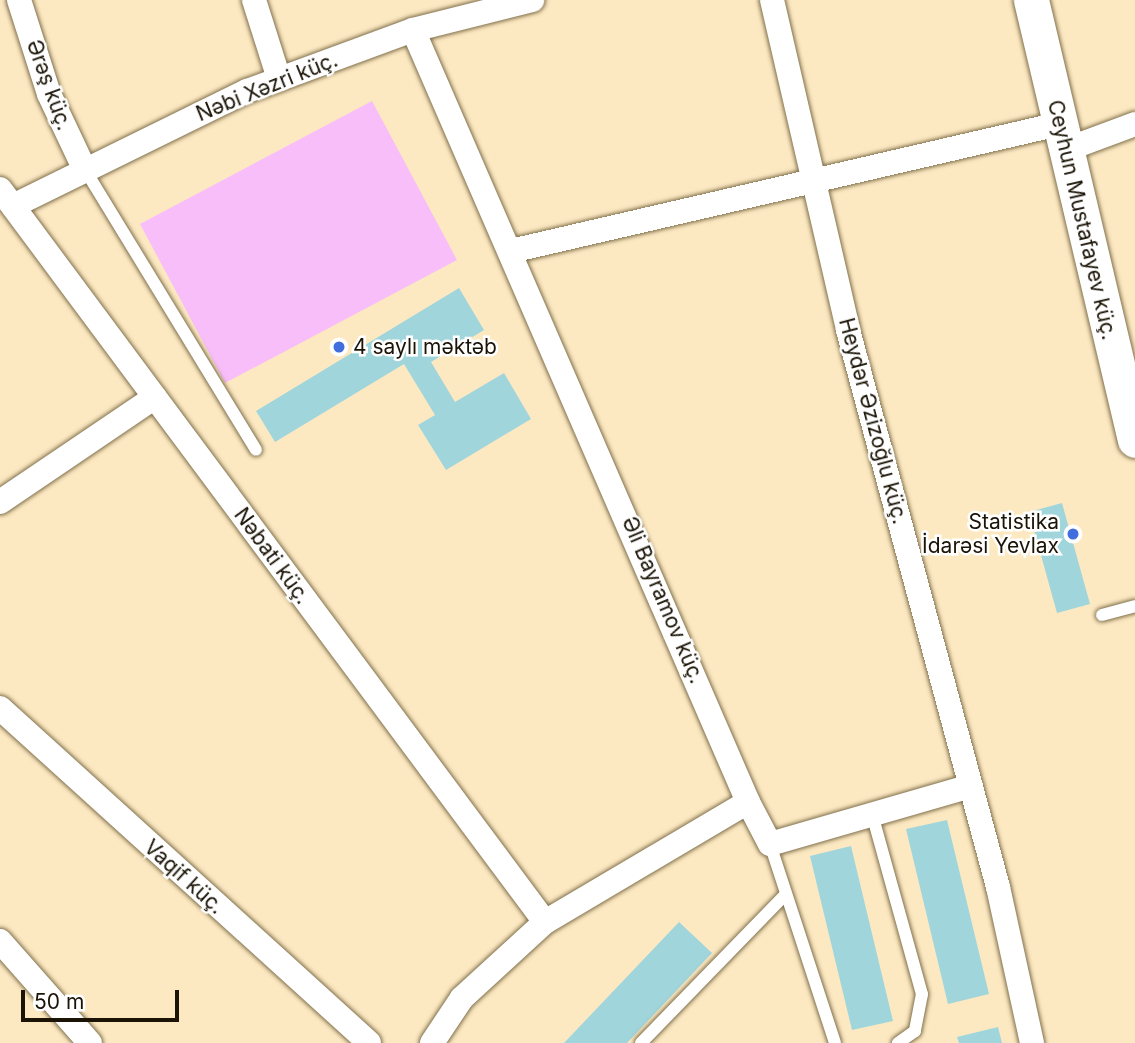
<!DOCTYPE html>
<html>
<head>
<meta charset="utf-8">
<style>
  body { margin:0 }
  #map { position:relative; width:1135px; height:1043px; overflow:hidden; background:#fce9c2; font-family:Inter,sans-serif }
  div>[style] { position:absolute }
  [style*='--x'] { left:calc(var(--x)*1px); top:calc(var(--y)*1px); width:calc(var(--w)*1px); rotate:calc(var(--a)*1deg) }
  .green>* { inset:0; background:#f7befa }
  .building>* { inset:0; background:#a0d5db }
  .roads { filter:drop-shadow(0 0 2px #80704c) drop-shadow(0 0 2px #80704c) }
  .lane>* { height:12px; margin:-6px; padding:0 6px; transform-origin:6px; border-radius:6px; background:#fff }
  .street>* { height:24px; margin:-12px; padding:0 12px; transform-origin:12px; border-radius:12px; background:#fff }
  .secondary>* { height:35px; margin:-17.5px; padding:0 17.5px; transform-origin:17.5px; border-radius:17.5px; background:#fff }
  .dots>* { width:19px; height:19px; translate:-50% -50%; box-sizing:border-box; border:4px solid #fff; border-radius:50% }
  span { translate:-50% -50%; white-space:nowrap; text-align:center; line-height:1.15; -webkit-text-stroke:5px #fff; paint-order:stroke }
  .street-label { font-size:21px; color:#1a1306 }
  .poi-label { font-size:21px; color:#1a1306 }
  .left { translate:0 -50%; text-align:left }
  .right { translate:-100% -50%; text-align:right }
  .scale { position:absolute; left:21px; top:990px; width:158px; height:32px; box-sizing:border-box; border:4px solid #1a1306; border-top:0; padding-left:9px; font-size:21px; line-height:24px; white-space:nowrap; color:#1a1306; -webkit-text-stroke:5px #fff; paint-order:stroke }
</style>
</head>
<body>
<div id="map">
  <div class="green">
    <i style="clip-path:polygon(372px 101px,457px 260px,225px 383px,140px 224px)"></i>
  </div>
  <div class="building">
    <i style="clip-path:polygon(459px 288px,484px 330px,431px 362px,455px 402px,504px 373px,531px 419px,446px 470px,418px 425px,435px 415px,404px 364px,275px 442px,256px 411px)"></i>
    <i style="clip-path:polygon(1062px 503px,1090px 604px,1057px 613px,1029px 512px)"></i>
    <i style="clip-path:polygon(947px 820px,989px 994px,948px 1004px,906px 829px)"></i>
    <i style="clip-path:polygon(851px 846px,893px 1021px,852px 1030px,810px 856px)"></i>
    <i style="clip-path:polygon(679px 922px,712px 953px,627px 1043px,564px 1043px)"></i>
    <i style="clip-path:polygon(998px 1027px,1002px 1043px,959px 1043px,957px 1037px)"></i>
  </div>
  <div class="roads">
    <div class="lane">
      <i style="--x:84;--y:168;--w:330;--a:58.6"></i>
      <i style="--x:1102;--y:615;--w:34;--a:-15"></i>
      <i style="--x:872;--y:814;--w:187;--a:74.5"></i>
      <i style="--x:922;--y:994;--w:38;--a:101"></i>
      <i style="--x:915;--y:1031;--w:21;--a:145"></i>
      <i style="--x:770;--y:844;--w:209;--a:71.9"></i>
      <i style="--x:641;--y:1043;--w:208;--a:-45.8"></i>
    </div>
    <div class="street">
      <i style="--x:19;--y:0;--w:99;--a:72.3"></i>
      <i style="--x:49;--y:94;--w:82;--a:64.7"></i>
      <i style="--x:254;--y:0;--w:83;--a:72.4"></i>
      <i style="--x:772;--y:0;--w:339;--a:77"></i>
      <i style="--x:848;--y:330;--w:577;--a:74.93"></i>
      <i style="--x:998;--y:887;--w:160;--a:77.7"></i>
      <i style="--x:413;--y:30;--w:842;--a:66.54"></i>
      <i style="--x:748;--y:802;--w:236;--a:149.4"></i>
      <i style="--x:545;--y:922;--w:113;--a:137.5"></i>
      <i style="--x:462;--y:998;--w:54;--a:123.7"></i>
      <i style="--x:1065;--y:150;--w:75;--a:-20.4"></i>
      <i style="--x:0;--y:189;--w:913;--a:53.37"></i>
      <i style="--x:13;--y:206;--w:261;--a:-26.2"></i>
      <i style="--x:247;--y:91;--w:177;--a:-20.2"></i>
      <i style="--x:413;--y:30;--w:123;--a:-14.1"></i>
      <i style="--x:511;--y:251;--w:563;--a:-13.05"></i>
      <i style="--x:0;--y:502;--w:187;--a:-34.1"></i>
      <i style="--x:0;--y:708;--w:498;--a:42.2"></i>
      <i style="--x:748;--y:802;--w:47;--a:62.4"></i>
      <i style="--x:770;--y:844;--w:209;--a:-16.1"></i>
      <i style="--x:0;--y:941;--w:136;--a:48.6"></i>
    </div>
    <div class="secondary">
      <i style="--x:1031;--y:0;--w:452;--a:76.7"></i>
    </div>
  </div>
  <div class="dots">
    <i style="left:339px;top:347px;background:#416dde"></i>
    <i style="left:1073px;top:534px;background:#416dde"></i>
  </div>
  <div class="street-label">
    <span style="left:49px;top:85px;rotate:70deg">Ərəş küç.</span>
    <span style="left:267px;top:87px;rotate:-22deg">Nəbi Xəzri küç.</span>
    <span style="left:1082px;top:220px;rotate:77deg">Ceyhun Mustafayev küç.</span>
    <span style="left:873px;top:421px;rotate:75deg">Heydər Əzizoğlu küç.</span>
    <span style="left:272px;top:556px;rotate:54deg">Nəbati küç.</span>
    <span style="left:663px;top:600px;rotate:67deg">Əli Bayramov küç.</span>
    <span style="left:184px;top:877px;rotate:42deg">Vaqif küç.</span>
  </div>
  <div class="poi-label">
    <span class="left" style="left:353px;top:347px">4 saylı məktəb</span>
    <span class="right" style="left:1059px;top:534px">Statistika<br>İdarəsi Yevlax</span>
  </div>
  <div class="scale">50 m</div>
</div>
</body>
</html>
